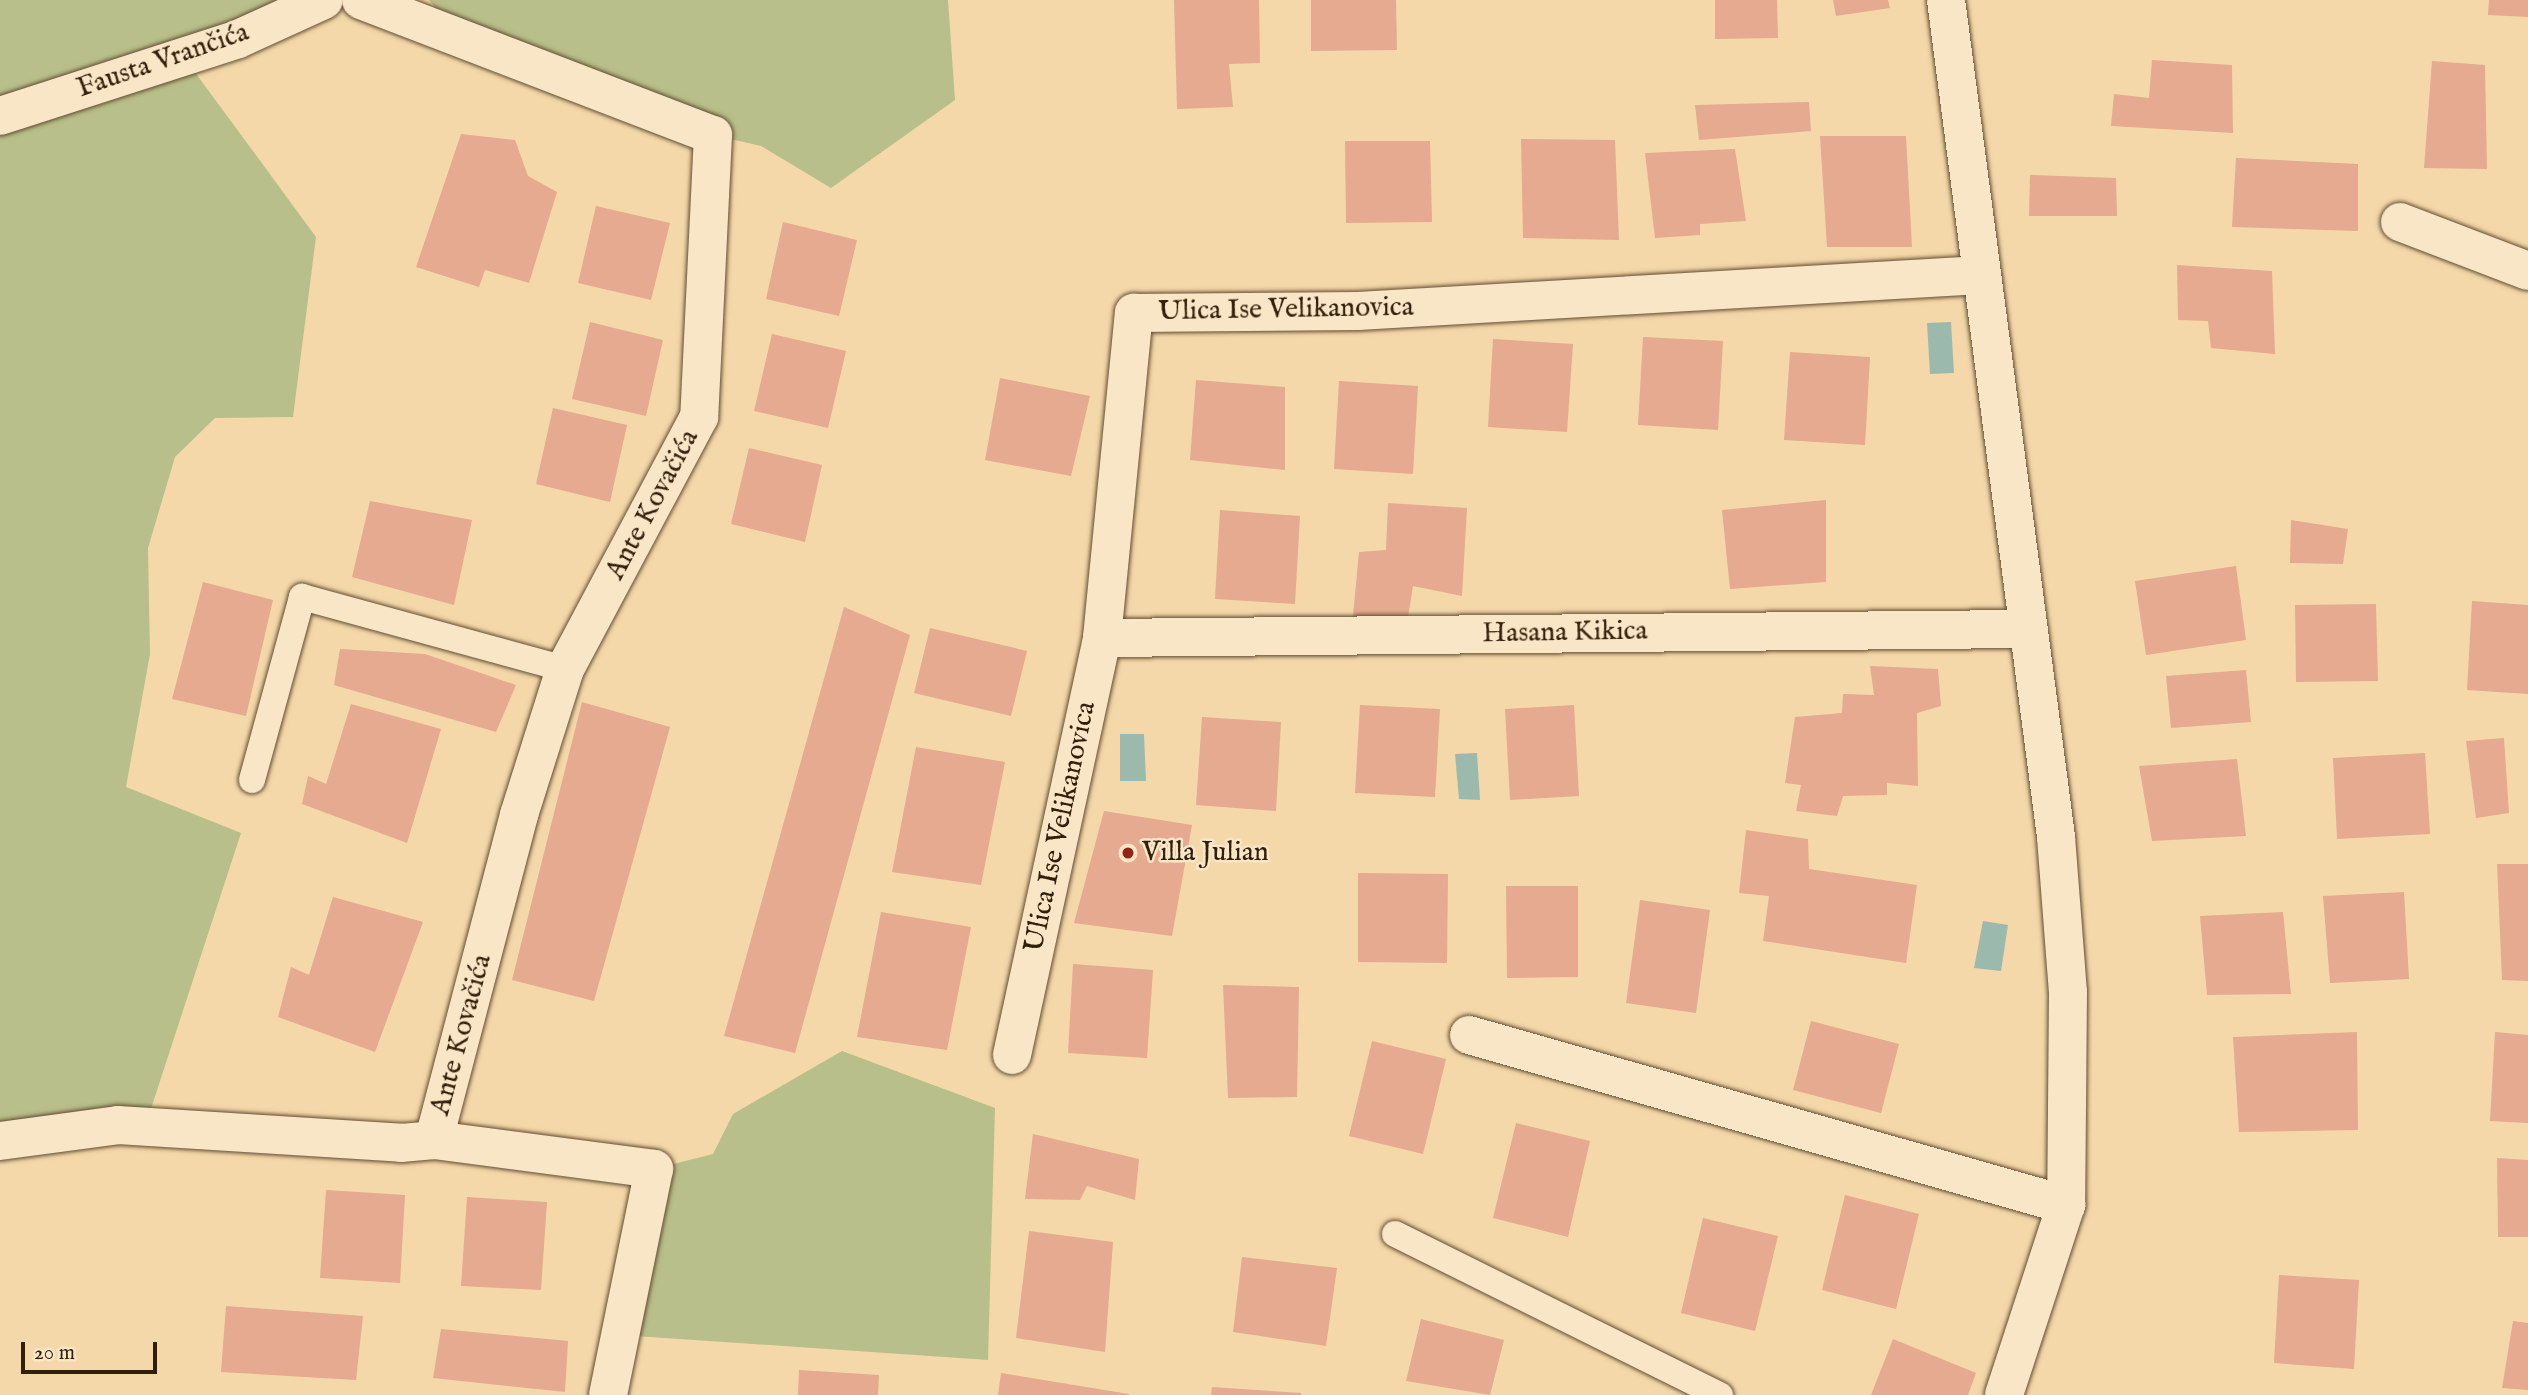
<!DOCTYPE html>
<html>
<head>
<meta charset="utf-8">
<style>
  body { margin:0 }
  #map { position:relative; width:2528px; height:1395px; overflow:hidden; background:#f4d8a9; font-family:"IM FELL English",serif }
  div>[style] { position:absolute }
  [style*='--x'] { left:calc(var(--x)*1px); top:calc(var(--y)*1px); width:calc(var(--w)*1px); rotate:calc(var(--a)*1deg) }
  .green>* { inset:0; background:#b8bf8a }
  .water>* { inset:0; background:#9cb9ad }
  .building>* { inset:0; background:#e5aa8f }
  .roads { filter:drop-shadow(0 0 2px #624d32) drop-shadow(0 0 2px #624d32) }
  .lane>* { height:26px; margin:-13px; padding:0 13px; transform-origin:13px; border-radius:13px; background:#f8e6c7 }
  .street>* { height:38px; margin:-19px; padding:0 19px; transform-origin:19px; border-radius:19px; background:#f8e6c7 }
  .dots>* { width:19px; height:19px; translate:-50% -50%; box-sizing:border-box; border:4px solid #f8e6c7; border-radius:50% }
  span { translate:-50% -50%; white-space:nowrap; text-align:center; line-height:1.15; -webkit-text-stroke:5px #f8e6c7; paint-order:stroke }
  .street-label { font-size:28px; color:#321f0a }
  .poi-label { font-size:28px; color:#321f0a }
  .left { translate:0 -50%; text-align:left }
  .scale { position:absolute; left:21px; top:1342px; width:136px; height:32px; box-sizing:border-box; border:4px solid #321f0a; border-top:0; padding-left:9px; font-size:21px; line-height:24px; white-space:nowrap; color:#321f0a; -webkit-text-stroke:5px #f8e6c7; paint-order:stroke }
</style>
</head>
<body>
<div id="map">
  <div class="green">
    <i style="clip-path:polygon(0 0,324px 0,183px 56px,316px 237px,293px 417px,215px 418px,175px 457px,148px 548px,150px 654px,126px 787px,241px 833px,145px 1127px,0 1141px)"></i>
    <i style="clip-path:polygon(429px 0,948px 0,955px 100px,831px 188px,761px 146px,713px 135px,467px 44px)"></i>
    <i style="clip-path:polygon(842px 1051px,995px 1108px,988px 1360px,621px 1335px,654px 1169px,713px 1154px,733px 1114px)"></i>
  </div>
  <div class="water">
    <i style="clip-path:polygon(1951px 322px,1954px 373px,1930px 374px,1927px 323px)"></i>
    <i style="clip-path:polygon(1120px 734px,1144px 734px,1146px 781px,1120px 781px)"></i>
    <i style="clip-path:polygon(1477px 753px,1480px 800px,1459px 799px,1455px 754px)"></i>
    <i style="clip-path:polygon(1983px 921px,2008px 925px,2001px 971px,1974px 968px)"></i>
  </div>
  <div class="building">
    <i style="clip-path:polygon(1174px 0,1259px 0,1260px 63px,1229px 64px,1233px 107px,1177px 109px)"></i>
    <i style="clip-path:polygon(1311px 0,1396px 0,1397px 50px,1311px 51px)"></i>
    <i style="clip-path:polygon(1715px 0,1777px 0,1778px 38px,1715px 39px)"></i>
    <i style="clip-path:polygon(1833px 0,1888px 0,1890px 8px,1836px 16px)"></i>
    <i style="clip-path:polygon(2489px 0,2528px 0,2528px 17px,2488px 15px)"></i>
    <i style="clip-path:polygon(2152px 60px,2232px 65px,2233px 133px,2111px 126px,2114px 94px,2149px 98px)"></i>
    <i style="clip-path:polygon(2432px 61px,2485px 65px,2487px 169px,2424px 168px)"></i>
    <i style="clip-path:polygon(1809px 102px,1811px 131px,1699px 140px,1695px 105px)"></i>
    <i style="clip-path:polygon(461px 134px,515px 140px,528px 176px,557px 192px,529px 283px,485px 270px,479px 287px,416px 267px)"></i>
    <i style="clip-path:polygon(1820px 136px,1906px 136px,1912px 247px,1827px 247px)"></i>
    <i style="clip-path:polygon(1521px 139px,1615px 140px,1619px 240px,1523px 238px)"></i>
    <i style="clip-path:polygon(1345px 141px,1430px 141px,1432px 222px,1346px 223px)"></i>
    <i style="clip-path:polygon(1735px 149px,1746px 221px,1700px 224px,1700px 235px,1655px 238px,1645px 153px)"></i>
    <i style="clip-path:polygon(2236px 158px,2358px 164px,2358px 231px,2232px 227px)"></i>
    <i style="clip-path:polygon(2030px 175px,2116px 178px,2117px 216px,2029px 216px)"></i>
    <i style="clip-path:polygon(596px 206px,670px 223px,651px 300px,578px 283px)"></i>
    <i style="clip-path:polygon(783px 222px,857px 240px,839px 316px,766px 299px)"></i>
    <i style="clip-path:polygon(2177px 265px,2272px 271px,2275px 354px,2211px 348px,2208px 321px,2178px 320px)"></i>
    <i style="clip-path:polygon(590px 322px,663px 340px,646px 416px,572px 399px)"></i>
    <i style="clip-path:polygon(772px 334px,846px 351px,828px 428px,754px 411px)"></i>
    <i style="clip-path:polygon(1643px 337px,1723px 341px,1718px 430px,1638px 425px)"></i>
    <i style="clip-path:polygon(1493px 339px,1573px 344px,1567px 432px,1488px 427px)"></i>
    <i style="clip-path:polygon(1790px 352px,1870px 357px,1865px 445px,1784px 440px)"></i>
    <i style="clip-path:polygon(1000px 378px,1090px 396px,1071px 476px,985px 460px)"></i>
    <i style="clip-path:polygon(1196px 380px,1285px 387px,1285px 470px,1190px 460px)"></i>
    <i style="clip-path:polygon(1339px 381px,1418px 386px,1413px 474px,1334px 469px)"></i>
    <i style="clip-path:polygon(553px 408px,627px 425px,610px 502px,536px 484px)"></i>
    <i style="clip-path:polygon(749px 448px,822px 465px,805px 542px,731px 524px)"></i>
    <i style="clip-path:polygon(1826px 500px,1826px 582px,1730px 589px,1722px 510px)"></i>
    <i style="clip-path:polygon(370px 501px,472px 520px,454px 605px,352px 577px)"></i>
    <i style="clip-path:polygon(1388px 503px,1467px 508px,1462px 596px,1413px 586px,1407px 623px,1353px 616px,1359px 552px,1386px 550px)"></i>
    <i style="clip-path:polygon(1220px 510px,1300px 516px,1295px 604px,1215px 599px)"></i>
    <i style="clip-path:polygon(2291px 520px,2348px 529px,2343px 564px,2290px 563px)"></i>
    <i style="clip-path:polygon(2236px 566px,2246px 640px,2146px 655px,2135px 581px)"></i>
    <i style="clip-path:polygon(203px 582px,273px 600px,246px 716px,172px 699px)"></i>
    <i style="clip-path:polygon(2472px 601px,2528px 605px,2528px 694px,2467px 690px)"></i>
    <i style="clip-path:polygon(2376px 604px,2378px 681px,2296px 682px,2295px 605px)"></i>
    <i style="clip-path:polygon(844px 607px,910px 635px,795px 1053px,724px 1036px)"></i>
    <i style="clip-path:polygon(930px 628px,1027px 651px,1011px 716px,914px 693px)"></i>
    <i style="clip-path:polygon(340px 649px,425px 654px,516px 685px,496px 732px,334px 685px)"></i>
    <i style="clip-path:polygon(1870px 666px,1938px 669px,1941px 706px,1917px 713px,1918px 786px,1887px 783px,1887px 795px,1843px 796px,1837px 816px,1796px 811px,1801px 785px,1785px 783px,1795px 717px,1842px 713px,1843px 694px,1874px 695px)"></i>
    <i style="clip-path:polygon(2246px 670px,2251px 722px,2171px 728px,2166px 676px)"></i>
    <i style="clip-path:polygon(582px 702px,670px 727px,594px 1001px,512px 980px)"></i>
    <i style="clip-path:polygon(351px 704px,441px 729px,407px 843px,302px 804px,308px 776px,326px 784px)"></i>
    <i style="clip-path:polygon(1360px 705px,1440px 709px,1435px 797px,1355px 793px)"></i>
    <i style="clip-path:polygon(1574px 705px,1579px 796px,1510px 800px,1505px 709px)"></i>
    <i style="clip-path:polygon(1202px 717px,1281px 722px,1276px 811px,1196px 805px)"></i>
    <i style="clip-path:polygon(2504px 738px,2509px 813px,2476px 818px,2466px 741px)"></i>
    <i style="clip-path:polygon(916px 747px,1005px 762px,981px 885px,892px 872px)"></i>
    <i style="clip-path:polygon(2425px 753px,2430px 834px,2337px 839px,2333px 758px)"></i>
    <i style="clip-path:polygon(2237px 759px,2246px 836px,2152px 841px,2139px 766px)"></i>
    <i style="clip-path:polygon(1104px 811px,1192px 825px,1172px 936px,1074px 923px)"></i>
    <i style="clip-path:polygon(1746px 830px,1808px 839px,1809px 869px,1917px 885px,1906px 963px,1763px 941px,1769px 896px,1739px 893px)"></i>
    <i style="clip-path:polygon(2497px 864px,2528px 864px,2528px 981px,2502px 980px)"></i>
    <i style="clip-path:polygon(1358px 873px,1448px 874px,1447px 963px,1358px 962px)"></i>
    <i style="clip-path:polygon(1506px 886px,1578px 886px,1578px 977px,1507px 978px)"></i>
    <i style="clip-path:polygon(2404px 892px,2409px 979px,2330px 983px,2323px 896px)"></i>
    <i style="clip-path:polygon(333px 897px,423px 922px,375px 1052px,278px 1017px,291px 967px,309px 975px)"></i>
    <i style="clip-path:polygon(1640px 900px,1710px 910px,1696px 1013px,1626px 1003px)"></i>
    <i style="clip-path:polygon(881px 912px,971px 927px,947px 1050px,857px 1037px)"></i>
    <i style="clip-path:polygon(2283px 912px,2291px 994px,2207px 995px,2200px 916px)"></i>
    <i style="clip-path:polygon(1073px 964px,1153px 970px,1147px 1058px,1068px 1053px)"></i>
    <i style="clip-path:polygon(1223px 985px,1299px 987px,1297px 1097px,1228px 1098px)"></i>
    <i style="clip-path:polygon(1811px 1021px,1899px 1044px,1881px 1113px,1793px 1090px)"></i>
    <i style="clip-path:polygon(2357px 1032px,2358px 1130px,2239px 1132px,2233px 1037px)"></i>
    <i style="clip-path:polygon(2495px 1032px,2528px 1035px,2528px 1123px,2490px 1121px)"></i>
    <i style="clip-path:polygon(1372px 1041px,1446px 1059px,1423px 1154px,1349px 1136px)"></i>
    <i style="clip-path:polygon(1516px 1123px,1590px 1141px,1568px 1237px,1493px 1218px)"></i>
    <i style="clip-path:polygon(1033px 1134px,1139px 1159px,1135px 1200px,1087px 1186px,1080px 1200px,1025px 1199px)"></i>
    <i style="clip-path:polygon(2497px 1158px,2528px 1160px,2528px 1237px,2498px 1237px)"></i>
    <i style="clip-path:polygon(326px 1190px,405px 1195px,400px 1283px,320px 1278px)"></i>
    <i style="clip-path:polygon(1845px 1195px,1919px 1214px,1896px 1309px,1822px 1290px)"></i>
    <i style="clip-path:polygon(467px 1197px,547px 1202px,541px 1290px,461px 1286px)"></i>
    <i style="clip-path:polygon(1703px 1218px,1778px 1236px,1755px 1331px,1681px 1313px)"></i>
    <i style="clip-path:polygon(1029px 1231px,1113px 1242px,1105px 1352px,1016px 1338px)"></i>
    <i style="clip-path:polygon(1242px 1257px,1337px 1268px,1326px 1346px,1233px 1332px)"></i>
    <i style="clip-path:polygon(2279px 1275px,2359px 1280px,2354px 1369px,2274px 1363px)"></i>
    <i style="clip-path:polygon(226px 1306px,363px 1316px,356px 1380px,221px 1372px)"></i>
    <i style="clip-path:polygon(1421px 1319px,1504px 1340px,1490px 1395px,1406px 1381px)"></i>
    <i style="clip-path:polygon(2513px 1321px,2528px 1323px,2528px 1390px,2502px 1388px)"></i>
    <i style="clip-path:polygon(441px 1329px,568px 1341px,565px 1392px,433px 1378px)"></i>
    <i style="clip-path:polygon(1893px 1339px,1976px 1373px,1968px 1395px,1871px 1395px)"></i>
    <i style="clip-path:polygon(799px 1370px,879px 1375px,878px 1395px,798px 1395px)"></i>
    <i style="clip-path:polygon(1001px 1373px,1129px 1394px,1129px 1395px,998px 1395px)"></i>
    <i style="clip-path:polygon(1212px 1387px,1301px 1393px,1301px 1395px,1211px 1395px)"></i>
  </div>
  <div class="roads">
    <div class="lane">
      <i style="--x:252;--y:780;--w:190;--a:-74.7"></i>
      <i style="--x:302;--y:597;--w:273;--a:15.3"></i>
      <i style="--x:1395;--y:1234;--w:363;--a:26.4"></i>
    </div>
    <div class="street">
      <i style="--x:361;--y:0;--w:377;--a:21"></i>
      <i style="--x:713;--y:135;--w:282;--a:92.8"></i>
      <i style="--x:699;--y:417;--w:285;--a:118"></i>
      <i style="--x:565;--y:669;--w:153;--a:107.5"></i>
      <i style="--x:519;--y:815;--w:336;--a:104.7"></i>
      <i style="--x:1946;--y:0;--w:844;--a:82.51"></i>
      <i style="--x:2056;--y:837;--w:155;--a:85.6"></i>
      <i style="--x:2068;--y:992;--w:213;--a:90.5"></i>
      <i style="--x:2066;--y:1205;--w:200;--a:108.1"></i>
      <i style="--x:0;--y:116;--w:250;--a:-17.9"></i>
      <i style="--x:238;--y:39;--w:94;--a:-24.4"></i>
      <i style="--x:2400;--y:222;--w:137;--a:20.9"></i>
      <i style="--x:1102;--y:638;--w:926;--a:-0.56"></i>
      <i style="--x:1469;--y:1035;--w:621;--a:15.89"></i>
      <i style="--x:1012;--y:1055;--w:427;--a:-77.8"></i>
      <i style="--x:1102;--y:638;--w:327;--a:-84.4"></i>
      <i style="--x:1134;--y:313;--w:224;--a:-0.5"></i>
      <i style="--x:1358;--y:311;--w:624;--a:-3.31"></i>
      <i style="--x:0;--y:1141;--w:119;--a:-7.7"></i>
      <i style="--x:118;--y:1125;--w:284;--a:3.6"></i>
      <i style="--x:401;--y:1143;--w:33;--a:-5"></i>
      <i style="--x:434;--y:1140;--w:222;--a:7.5"></i>
      <i style="--x:654;--y:1169;--w:231;--a:101.5"></i>
    </div>
  </div>
  <div class="dots">
    <i style="left:1128px;top:853px;background:#8f2418"></i>
  </div>
  <div class="street-label">
    <span style="left:163px;top:61px;rotate:-19deg">Fausta Vrančića</span>
    <span style="left:1286px;top:310px;rotate:-1deg">Ulica Ise Velikanovica</span>
    <span style="left:653px;top:505px;rotate:-62deg">Ante Kovačića</span>
    <span style="left:1565px;top:633px;rotate:-1deg">Hasana Kikica</span>
    <span style="left:1061px;top:827px;rotate:-78deg">Ulica Ise Velikanovica</span>
    <span style="left:462px;top:1035px;rotate:-75deg">Ante Kovačića</span>
  </div>
  <div class="poi-label">
    <span class="left" style="left:1142px;top:853px">Villa Julian</span>
  </div>
  <div class="scale">20 m</div>
</div>
</body>
</html>
